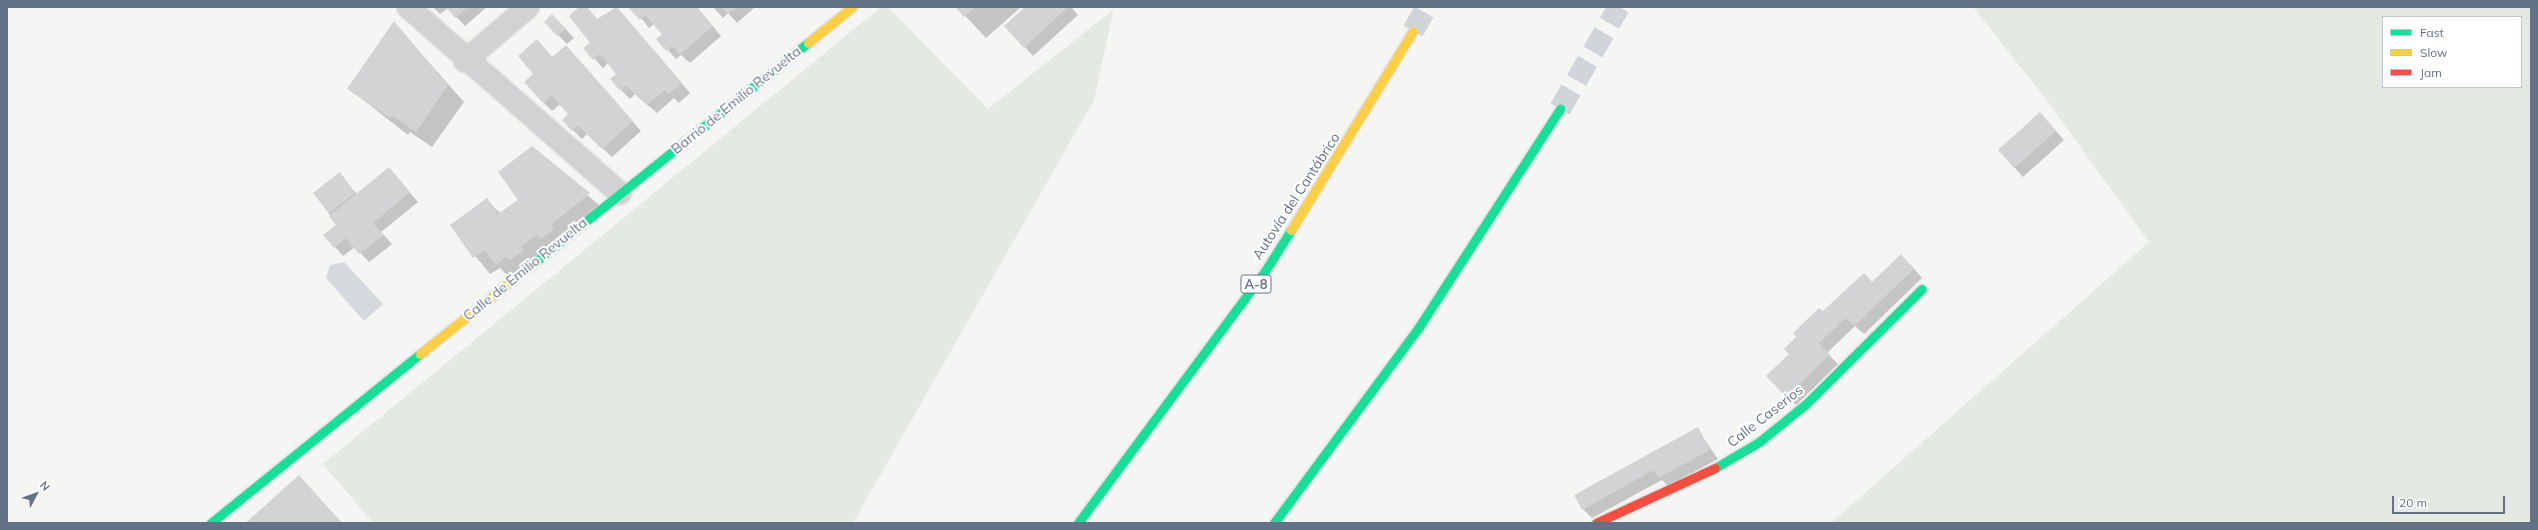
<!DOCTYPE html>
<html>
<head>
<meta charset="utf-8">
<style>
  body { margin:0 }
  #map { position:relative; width:2538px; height:530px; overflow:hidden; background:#f5f6f4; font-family:Mulish,sans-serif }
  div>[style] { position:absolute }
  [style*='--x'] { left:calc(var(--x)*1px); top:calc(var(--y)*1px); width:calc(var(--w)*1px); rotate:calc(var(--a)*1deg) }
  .green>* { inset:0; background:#e4e9e2 }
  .water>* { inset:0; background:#d3d9dd }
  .shadow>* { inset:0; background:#0003 }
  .building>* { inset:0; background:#d1d3d4 }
  .highway-tunnel>* { height:22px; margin-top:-11px; transform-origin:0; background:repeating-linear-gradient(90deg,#d0d5d9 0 22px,transparent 0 33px) }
  .roads { filter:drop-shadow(0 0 1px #d1d4d5) drop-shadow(0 0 1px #d1d4d5) }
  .street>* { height:22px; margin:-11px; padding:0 11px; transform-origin:11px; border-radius:11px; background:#d1d2d3 }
  .fast>* { height:9px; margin:-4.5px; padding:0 4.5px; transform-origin:4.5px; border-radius:4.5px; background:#16e098 }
  .slow>* { height:9px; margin:-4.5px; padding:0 4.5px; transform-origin:4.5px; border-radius:4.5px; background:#ffcf43 }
  .jam>* { height:9px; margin:-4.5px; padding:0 4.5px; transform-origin:4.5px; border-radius:4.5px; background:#f24e42 }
  span { translate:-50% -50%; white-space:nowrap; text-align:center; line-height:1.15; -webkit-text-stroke:4px #fff; paint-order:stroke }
  .shield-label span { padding:1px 3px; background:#fff; border:1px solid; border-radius:3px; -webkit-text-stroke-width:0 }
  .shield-label { font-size:13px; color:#637287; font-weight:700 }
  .street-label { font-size:14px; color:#637287 }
  .frame { position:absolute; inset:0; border:8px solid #637287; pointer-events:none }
  .legend { position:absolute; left:2382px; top:16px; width:140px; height:72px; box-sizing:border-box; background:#fff; border:1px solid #c1c7cf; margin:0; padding:5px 7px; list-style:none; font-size:12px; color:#637287 }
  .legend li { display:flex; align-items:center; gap:8px; height:20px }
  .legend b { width:20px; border:1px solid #c1c7cf }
  .north { position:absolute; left:16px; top:474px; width:40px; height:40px; -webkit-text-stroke:3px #fff; paint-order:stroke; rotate:49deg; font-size:11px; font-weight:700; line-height:16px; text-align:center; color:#637287 }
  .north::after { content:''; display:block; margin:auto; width:14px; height:18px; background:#637287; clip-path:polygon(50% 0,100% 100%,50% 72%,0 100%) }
  .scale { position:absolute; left:2392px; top:496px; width:113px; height:18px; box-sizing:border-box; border:2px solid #637287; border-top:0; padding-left:5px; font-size:12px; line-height:14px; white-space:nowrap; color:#637287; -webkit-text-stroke:3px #fff; paint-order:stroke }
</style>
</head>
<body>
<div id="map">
  <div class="green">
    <i style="clip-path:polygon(881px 7px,888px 7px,988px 109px,1114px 9px,1094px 100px,853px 523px,373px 523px,323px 464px)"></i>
    <i style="clip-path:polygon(evenodd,1973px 7px,2531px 7px,2531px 523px,1831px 523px,2149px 242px,2042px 94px,1973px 7px,2383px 17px,2521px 17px,2521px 87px,2383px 87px,2383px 17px)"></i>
  </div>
  <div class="water">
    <i style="clip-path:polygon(344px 262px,383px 304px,364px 321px,326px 278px,330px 265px)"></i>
  </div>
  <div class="shadow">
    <i style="clip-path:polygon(433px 7px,487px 7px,465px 26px,448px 8px,440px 14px)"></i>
    <i style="clip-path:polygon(580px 7px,586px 7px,598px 20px,616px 7px,690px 93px,679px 103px,674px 98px,657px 113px,635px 94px,630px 99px,621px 90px,618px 74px,608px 63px,603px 68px,585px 48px,591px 43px)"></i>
    <i style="clip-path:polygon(633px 7px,697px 7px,721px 36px,690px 63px,681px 55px,676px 59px,658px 39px,663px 34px,654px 24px,649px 28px)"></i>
    <i style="clip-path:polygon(713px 7px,755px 7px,737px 23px,728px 13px,723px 18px)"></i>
    <i style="clip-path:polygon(957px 7px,1021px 7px,986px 38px)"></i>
    <i style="clip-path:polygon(1026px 7px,1071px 7px,1078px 15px,1033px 56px,1025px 47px)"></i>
    <i style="clip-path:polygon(545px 22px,561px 24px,574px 38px,567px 44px)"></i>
    <i style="clip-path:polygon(394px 23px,464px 102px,432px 147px,410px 132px,408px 135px,348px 88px)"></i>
    <i style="clip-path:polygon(574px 55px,641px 131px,612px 157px,587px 134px,582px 139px,573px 130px,564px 120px,570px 114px,560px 104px,552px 111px,543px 102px,553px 58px)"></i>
    <i style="clip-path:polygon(2048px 122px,2064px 140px,2023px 177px,1999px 150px)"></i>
    <i style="clip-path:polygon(532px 148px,605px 210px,513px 281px,500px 268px,490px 274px,451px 226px,486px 199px,500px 213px,519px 200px)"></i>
    <i style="clip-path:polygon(389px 168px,418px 202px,381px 232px,392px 244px,369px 262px,355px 247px,343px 256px,325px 235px,337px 225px,314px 193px,339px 173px,357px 194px)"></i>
    <i style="clip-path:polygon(1910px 264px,1922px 278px,1864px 334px,1855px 326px,1827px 353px,1838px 364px,1796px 405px,1767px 376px,1791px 354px,1823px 312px)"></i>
    <i style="clip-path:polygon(1697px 429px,1718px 459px,1668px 486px,1662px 480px,1592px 518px,1583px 509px)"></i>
    <i style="clip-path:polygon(299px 476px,342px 523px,247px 523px)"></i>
  </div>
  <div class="building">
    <i style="clip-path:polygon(446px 7px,468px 7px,455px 18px)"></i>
    <i style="clip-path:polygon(579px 7px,587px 7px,597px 19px,617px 7px,682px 83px,669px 94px,665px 90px,647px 105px,626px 86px,620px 91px,610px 79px,616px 74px,600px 54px,593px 60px,583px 48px,590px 43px,569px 16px)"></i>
    <i style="clip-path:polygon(697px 7px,713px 26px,680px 55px,672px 46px,666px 51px,656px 39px,662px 34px,645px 15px,640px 20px,629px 8px)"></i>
    <i style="clip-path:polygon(721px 7px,737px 7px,728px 14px)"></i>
    <i style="clip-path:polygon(955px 7px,976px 7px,964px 17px)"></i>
    <i style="clip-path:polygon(1025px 7px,1068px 7px,1024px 48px,1004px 26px)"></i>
    <i style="clip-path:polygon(552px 14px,566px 29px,557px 36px,544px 22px)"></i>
    <i style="clip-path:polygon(394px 21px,448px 85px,416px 132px,393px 116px,391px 119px,347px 89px)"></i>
    <i style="clip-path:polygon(537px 39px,552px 57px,566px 45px,633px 121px,602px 149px,578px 126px,572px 131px,562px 120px,568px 114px,551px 95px,543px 103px,524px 82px,533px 74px,518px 56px)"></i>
    <i style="clip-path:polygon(2040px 112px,2056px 131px,2014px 168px,1998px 150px)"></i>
    <i style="clip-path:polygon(532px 146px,590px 193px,551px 225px,554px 229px,541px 239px,537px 235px,532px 239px,521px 246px,524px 250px,509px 261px,506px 257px,496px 265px,485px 250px,473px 258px,450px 225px,487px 198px,498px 214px,518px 200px,498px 172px)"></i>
    <i style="clip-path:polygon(389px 167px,410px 192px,373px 223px,384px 235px,359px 254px,346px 238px,334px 248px,323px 235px,336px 225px,329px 216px)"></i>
    <i style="clip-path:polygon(340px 172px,355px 193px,329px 213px,313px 193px)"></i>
    <i style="clip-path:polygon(1901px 254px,1914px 269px,1854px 326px,1846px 318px,1819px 343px,1830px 355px,1786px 397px,1766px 376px,1789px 354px,1784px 349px,1796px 337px,1793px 333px,1819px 308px,1823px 311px,1864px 273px,1872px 282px)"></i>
    <i style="clip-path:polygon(1698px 427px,1710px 450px,1658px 478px,1654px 470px,1582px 510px,1574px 495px)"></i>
    <i style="clip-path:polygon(299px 475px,341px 523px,245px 523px,250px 519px)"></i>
  </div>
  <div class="highway-tunnel">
    <i style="--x:1413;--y:31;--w:28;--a:-60"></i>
    <i style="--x:1560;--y:109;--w:118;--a:-60"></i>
  </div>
  <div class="roads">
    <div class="street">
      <i style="--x:408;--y:7;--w:282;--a:41.3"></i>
      <i style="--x:465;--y:61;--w:83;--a:-40.6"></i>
    </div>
    <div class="fast">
      <i style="--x:514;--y:279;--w:377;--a:-38.8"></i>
      <i style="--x:1715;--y:468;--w:51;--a:-30.6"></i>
      <i style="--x:1759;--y:442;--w:60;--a:-39"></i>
      <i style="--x:1806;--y:404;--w:163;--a:-44.8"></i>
      <i style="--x:211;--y:523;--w:269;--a:-39"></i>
      <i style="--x:1078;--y:523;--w:314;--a:-53.4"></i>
      <i style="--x:1265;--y:271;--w:49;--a:-57.6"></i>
      <i style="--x:1274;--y:523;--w:244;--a:-53.5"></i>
      <i style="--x:1419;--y:327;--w:260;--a:-57.1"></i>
    </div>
    <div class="slow">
      <i style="--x:808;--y:43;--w:57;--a:-39.3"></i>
      <i style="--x:1291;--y:230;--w:233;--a:-58.5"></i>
      <i style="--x:420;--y:354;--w:120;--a:-38.6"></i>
    </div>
    <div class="jam">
      <i style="--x:1596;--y:523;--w:131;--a:-24.8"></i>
    </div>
  </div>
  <div class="shield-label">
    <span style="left:1256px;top:284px">A-8</span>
  </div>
  <div class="street-label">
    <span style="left:736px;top:100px;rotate:-39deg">Barrio de Emilio Revuelta</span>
    <span style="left:1296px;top:196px;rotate:-57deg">Autovía del Cantábrico</span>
    <span style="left:525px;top:269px;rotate:-39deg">Calle de Emilio Revuelta</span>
    <span style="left:1765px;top:416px;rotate:-38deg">Calle Caserios</span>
  </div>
  <div class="frame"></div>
  <ul class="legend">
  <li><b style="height:5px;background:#16e098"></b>Fast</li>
  <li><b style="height:5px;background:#ffcf43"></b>Slow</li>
  <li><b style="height:5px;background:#f24e42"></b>Jam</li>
  </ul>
  <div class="north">N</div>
  <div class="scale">20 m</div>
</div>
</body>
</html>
